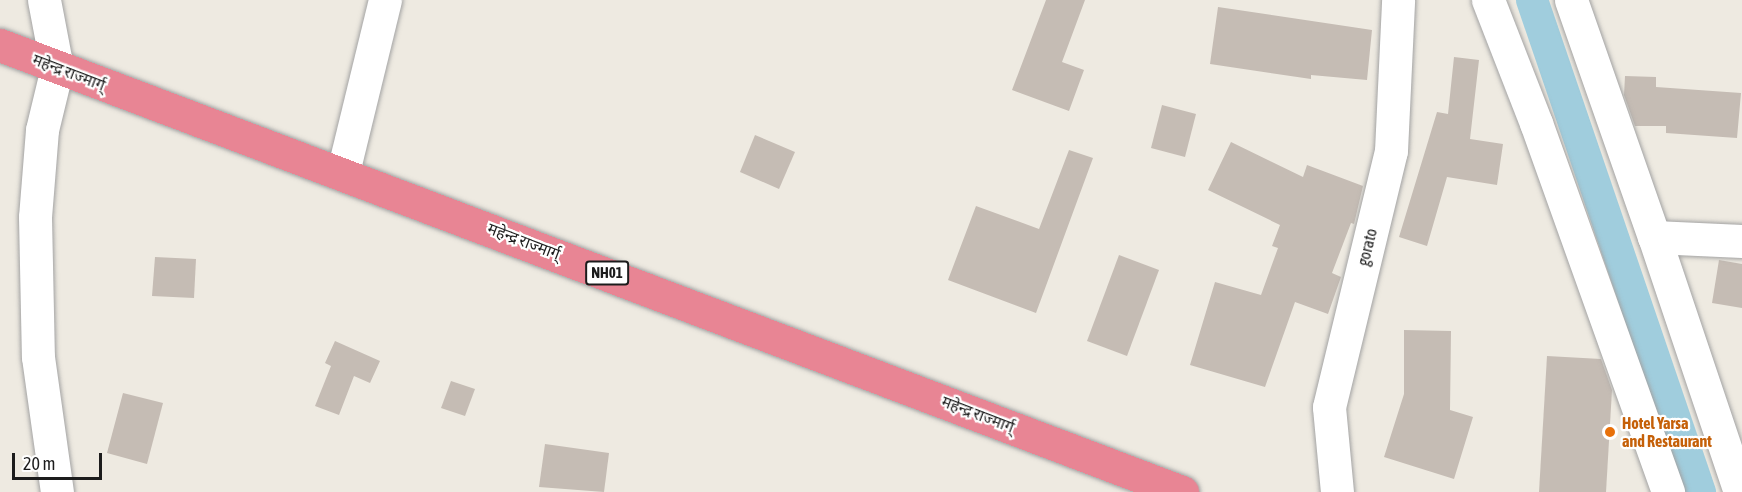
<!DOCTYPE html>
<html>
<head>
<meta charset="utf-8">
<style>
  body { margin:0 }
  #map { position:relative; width:1742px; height:492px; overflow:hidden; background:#eeeae1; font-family:"Asap Condensed","Noto Sans Devanagari",sans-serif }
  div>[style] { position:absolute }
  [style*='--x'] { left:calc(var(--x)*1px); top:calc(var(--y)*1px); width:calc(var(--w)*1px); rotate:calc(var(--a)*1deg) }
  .canal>* { height:32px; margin:-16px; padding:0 16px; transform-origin:16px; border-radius:16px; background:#a0cddd }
  .building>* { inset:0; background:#c5bcb4 }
  .roads { filter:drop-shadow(0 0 2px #a3a3a3) drop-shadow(0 0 2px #a3a3a3) }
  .minor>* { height:33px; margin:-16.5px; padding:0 16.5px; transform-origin:16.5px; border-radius:16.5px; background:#fff }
  .highway>* { height:33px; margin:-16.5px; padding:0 16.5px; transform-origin:16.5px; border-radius:16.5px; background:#e88594 }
  .dots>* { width:16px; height:16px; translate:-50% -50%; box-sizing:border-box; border:3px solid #fff; border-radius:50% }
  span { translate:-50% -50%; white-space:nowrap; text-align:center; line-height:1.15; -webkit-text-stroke:4.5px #fff; paint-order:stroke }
  .shield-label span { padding:2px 4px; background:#fff; border:2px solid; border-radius:4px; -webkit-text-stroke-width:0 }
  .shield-label { font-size:15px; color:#1c1c1c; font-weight:700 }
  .street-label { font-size:16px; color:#1c1c1c }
  .food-label { font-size:16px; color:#c56008; font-weight:700 }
  .left { translate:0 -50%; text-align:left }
  .scale { position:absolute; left:12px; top:453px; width:90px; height:27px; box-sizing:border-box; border:3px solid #1c1c1c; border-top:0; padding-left:8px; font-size:18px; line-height:21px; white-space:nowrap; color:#1c1c1c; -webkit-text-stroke:4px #fff; paint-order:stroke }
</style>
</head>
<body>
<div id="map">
  <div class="canal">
    <i style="--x:1532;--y:0;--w:520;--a:71.15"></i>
  </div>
  <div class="building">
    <i style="clip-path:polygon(1046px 0,1085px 0,1062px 62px,1084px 70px,1069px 111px,1012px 90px)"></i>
    <i style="clip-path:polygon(1218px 7px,1372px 30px,1367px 80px,1311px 75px,1311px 79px,1210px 64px)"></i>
    <i style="clip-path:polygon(1454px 57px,1479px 60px,1470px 139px,1503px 144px,1497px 185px,1447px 177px,1427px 246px,1399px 237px,1437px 112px,1448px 114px)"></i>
    <i style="clip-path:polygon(1625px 76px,1656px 77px,1656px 87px,1741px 93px,1737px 138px,1666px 133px,1666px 126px,1635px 126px,1624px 95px)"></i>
    <i style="clip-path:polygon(1162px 105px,1196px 114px,1185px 157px,1151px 148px)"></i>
    <i style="clip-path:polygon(755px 135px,795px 152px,779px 189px,740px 172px)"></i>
    <i style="clip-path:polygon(1231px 142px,1303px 177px,1307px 165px,1363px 186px,1354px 224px,1351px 223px,1332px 273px,1341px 277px,1328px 314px,1295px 302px,1265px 387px,1190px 365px,1215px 282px,1261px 295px,1278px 248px,1272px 246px,1280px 225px,1208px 190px)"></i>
    <i style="clip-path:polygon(1069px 150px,1093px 158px,1036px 313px,948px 280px,976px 206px,1039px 229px)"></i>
    <i style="clip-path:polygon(1119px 255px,1159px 270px,1127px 356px,1087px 341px)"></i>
    <i style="clip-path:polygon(155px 257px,196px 259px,194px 298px,152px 296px)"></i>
    <i style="clip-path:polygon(1719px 260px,1742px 264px,1742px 308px,1712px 303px)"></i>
    <i style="clip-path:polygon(1404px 330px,1451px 331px,1450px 410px,1473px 417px,1454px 479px,1384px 457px,1404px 394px)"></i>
    <i style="clip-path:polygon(335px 341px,380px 361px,370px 383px,354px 376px,339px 415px,315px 406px,331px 366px,325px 363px)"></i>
    <i style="clip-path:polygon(1547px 356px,1601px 359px,1612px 390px,1606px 492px,1539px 492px)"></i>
    <i style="clip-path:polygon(451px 381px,475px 389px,465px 416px,441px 408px)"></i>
    <i style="clip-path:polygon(123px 393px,163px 403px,147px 464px,107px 453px)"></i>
    <i style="clip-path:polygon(545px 444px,609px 453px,604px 492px,539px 487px)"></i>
  </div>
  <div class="roads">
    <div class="minor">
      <i style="--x:44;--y:0;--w:69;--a:79.2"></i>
      <i style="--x:57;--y:68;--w:64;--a:103.6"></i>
      <i style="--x:42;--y:130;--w:87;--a:94.6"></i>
      <i style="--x:35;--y:217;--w:140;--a:88.8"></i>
      <i style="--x:38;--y:357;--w:136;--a:82"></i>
      <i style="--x:1488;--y:0;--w:132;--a:68.7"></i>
      <i style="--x:1536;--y:123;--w:392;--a:70.3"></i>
      <i style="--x:1571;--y:0;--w:251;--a:70.7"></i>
      <i style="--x:343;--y:172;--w:177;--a:-76.3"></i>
      <i style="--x:1337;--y:492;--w:85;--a:-95.4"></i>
      <i style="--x:1329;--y:407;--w:263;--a:-76.4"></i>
      <i style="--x:1391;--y:151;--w:151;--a:-87.3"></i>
      <i style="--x:1740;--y:492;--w:269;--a:-108.6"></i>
      <i style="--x:1654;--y:237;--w:88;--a:2.6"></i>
    </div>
    <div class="highway">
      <i style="--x:0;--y:45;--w:1264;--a:20.72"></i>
    </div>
  </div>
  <div class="dots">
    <i style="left:1610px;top:432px;background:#e8710a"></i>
  </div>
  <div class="shield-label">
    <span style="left:607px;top:273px">NH01</span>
  </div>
  <div class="street-label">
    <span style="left:69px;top:72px;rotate:21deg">महेन्द्र राज्मार्ग्</span>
    <span style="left:524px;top:241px;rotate:21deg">महेन्द्र राज्मार्ग्</span>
    <span style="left:1367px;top:247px;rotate:-76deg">gorato</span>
    <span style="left:978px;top:414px;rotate:21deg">महेन्द्र राज्मार्ग्</span>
  </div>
  <div class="food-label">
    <span class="left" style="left:1622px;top:432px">Hotel Yarsa<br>and Restaurant</span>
  </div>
  <div class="scale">20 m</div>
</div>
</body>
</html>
